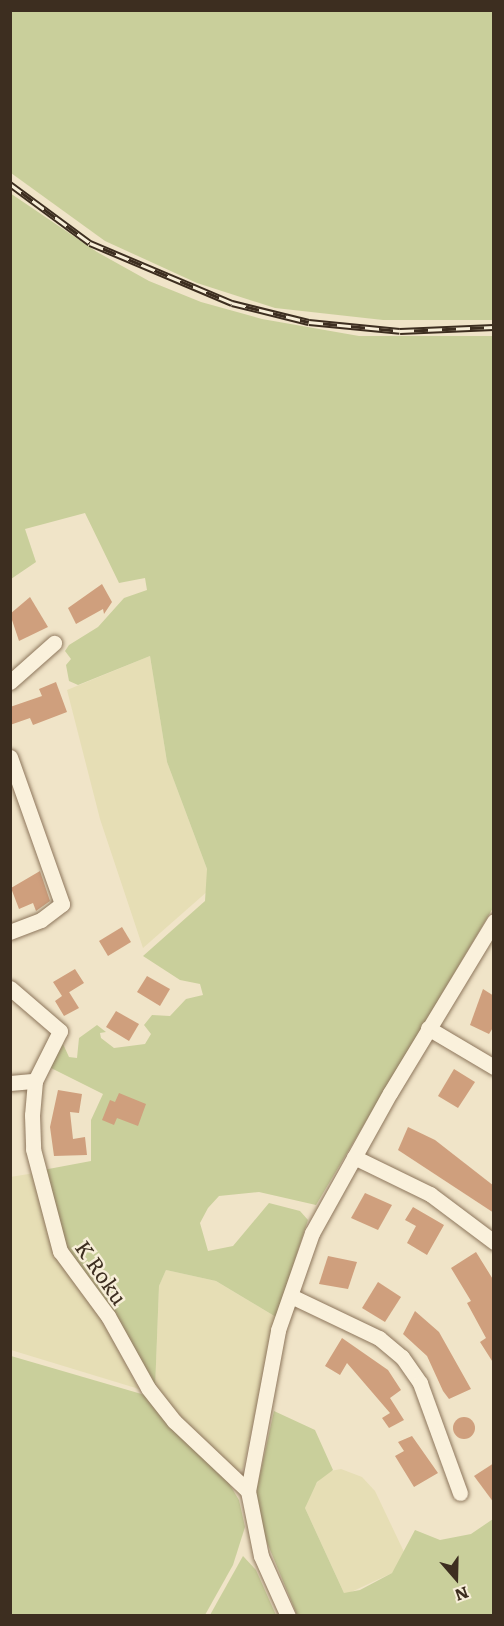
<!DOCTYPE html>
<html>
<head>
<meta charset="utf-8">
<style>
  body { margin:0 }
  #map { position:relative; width:504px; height:1626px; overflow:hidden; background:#f0e4c8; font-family:Literata,serif }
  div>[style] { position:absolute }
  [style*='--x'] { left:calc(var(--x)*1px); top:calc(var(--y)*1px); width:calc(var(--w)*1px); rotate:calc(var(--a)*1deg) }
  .farmland>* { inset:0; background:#e6deb5 }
  .green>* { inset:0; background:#c9cf9b }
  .building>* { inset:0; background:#cf9f7d }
  .round { border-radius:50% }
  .roads { filter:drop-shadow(0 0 2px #8d765c) drop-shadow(0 0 2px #8d765c) }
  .minor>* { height:15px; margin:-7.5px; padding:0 7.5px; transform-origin:7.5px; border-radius:7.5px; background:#faf1dc }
  .rail>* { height:7px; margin-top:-3.5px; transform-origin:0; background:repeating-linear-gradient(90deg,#f7eed8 0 14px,#3d2e20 0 28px); box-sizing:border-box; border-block:2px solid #3d2e20 }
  span { translate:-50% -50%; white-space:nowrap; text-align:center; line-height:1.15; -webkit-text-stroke:5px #f7eed8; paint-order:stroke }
  .street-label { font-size:21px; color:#3d2e20 }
  .frame { position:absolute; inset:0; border:12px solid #3d2e20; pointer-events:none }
  .north { position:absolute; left:426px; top:1548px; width:60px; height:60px; -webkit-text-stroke:4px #f7eed8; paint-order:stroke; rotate:160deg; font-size:16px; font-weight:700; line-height:24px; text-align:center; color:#3d2e20 }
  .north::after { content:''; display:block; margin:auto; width:21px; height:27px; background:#3d2e20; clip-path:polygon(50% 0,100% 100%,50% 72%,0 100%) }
</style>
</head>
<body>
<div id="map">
  <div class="farmland">
    <i style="clip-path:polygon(150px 656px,167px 762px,207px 869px,209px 890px,143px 948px,100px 819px,67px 690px)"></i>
    <i style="clip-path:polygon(35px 1173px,91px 1299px,139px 1389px,11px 1350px,10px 1177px)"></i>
    <i style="clip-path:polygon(166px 1270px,216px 1281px,276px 1317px,243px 1469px,236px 1472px,212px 1451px,155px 1390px,159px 1286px)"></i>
    <i style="clip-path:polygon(341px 1469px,362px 1477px,375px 1491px,405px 1554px,392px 1573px,349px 1593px,344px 1593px,305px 1508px,308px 1495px,325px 1472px)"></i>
  </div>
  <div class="green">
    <i style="clip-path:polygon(10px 11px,493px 11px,493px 320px,383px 320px,275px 308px,197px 283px,105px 241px,11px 173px)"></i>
    <i style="clip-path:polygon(10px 193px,97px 252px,149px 281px,201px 302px,262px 319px,359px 336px,493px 336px,493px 908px,316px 1205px,259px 1192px,219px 1196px,208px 1208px,200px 1223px,208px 1251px,233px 1246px,269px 1203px,300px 1211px,308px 1220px,276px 1317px,216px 1281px,166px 1270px,159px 1286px,155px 1390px,60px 1240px,43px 1170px,91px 1161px,91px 1120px,103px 1094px,49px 1067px,63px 1044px,69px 1057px,77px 1058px,79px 1038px,97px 1025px,106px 1032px,100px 1033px,101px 1038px,114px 1048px,145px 1044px,151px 1034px,144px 1025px,152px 1015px,170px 1016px,186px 999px,203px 995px,200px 984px,180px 980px,143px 956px,205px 901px,207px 869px,167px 762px,150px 656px,78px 685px,69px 681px,66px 665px,71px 659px,65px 651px,69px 645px,98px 627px,124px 598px,147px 590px,145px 578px,119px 583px,85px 513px,25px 529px,36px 562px,11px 579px)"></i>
    <i style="clip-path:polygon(11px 1356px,145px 1395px,224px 1475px,239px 1500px,245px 1527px,233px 1565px,205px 1615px,11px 1615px)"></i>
    <i style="clip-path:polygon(274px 1411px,315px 1430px,333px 1470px,317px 1482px,305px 1508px,344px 1593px,360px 1590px,392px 1573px,415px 1530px,440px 1540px,471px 1534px,493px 1519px,493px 1615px,297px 1615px,266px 1540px,255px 1497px)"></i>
    <i style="clip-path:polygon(243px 1556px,256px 1570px,276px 1615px,210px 1615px)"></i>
  </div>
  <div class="building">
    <i style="clip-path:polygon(102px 584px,112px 602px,104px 614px,103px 609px,76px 624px,68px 608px)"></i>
    <i style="clip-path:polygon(30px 597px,48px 627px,19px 641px,10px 614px)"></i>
    <i style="clip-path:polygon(56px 682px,67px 712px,33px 725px,30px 718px,10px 725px,10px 707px,42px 696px,39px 689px)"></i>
    <i style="clip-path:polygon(40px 871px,50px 901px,36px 911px,33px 903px,19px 909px,11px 888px)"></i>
    <i style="clip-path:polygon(122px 927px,131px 942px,108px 956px,99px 941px)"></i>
    <i style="clip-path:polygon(75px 969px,84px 983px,63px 996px,69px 992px,79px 1008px,64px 1016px,55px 1001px,62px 996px,53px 982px)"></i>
    <i style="clip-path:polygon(147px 976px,170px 989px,160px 1006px,137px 992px)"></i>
    <i style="clip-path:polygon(483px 989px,494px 996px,494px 1026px,489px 1034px,470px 1025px)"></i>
    <i style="clip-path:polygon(116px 1011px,139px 1024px,129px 1041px,106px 1027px)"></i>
    <i style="clip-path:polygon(454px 1069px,475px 1082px,458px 1108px,438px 1096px)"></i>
    <i style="clip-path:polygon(58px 1090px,82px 1094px,79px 1113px,70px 1112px,73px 1139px,85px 1137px,87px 1155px,54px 1156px,50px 1127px)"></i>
    <i style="clip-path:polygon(119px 1093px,146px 1104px,138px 1126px,117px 1118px,114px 1125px,102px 1120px,110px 1100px,115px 1102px)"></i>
    <i style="clip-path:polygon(408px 1127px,435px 1140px,494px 1186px,494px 1213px,398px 1150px)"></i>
    <i style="clip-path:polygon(365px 1193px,392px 1205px,378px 1230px,351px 1218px)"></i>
    <i style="clip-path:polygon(413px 1207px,444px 1225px,427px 1255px,407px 1243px,416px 1226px,405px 1220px)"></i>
    <i style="clip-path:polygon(476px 1252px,494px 1281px,494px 1364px,480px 1342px,486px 1338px,467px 1303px,471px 1301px,451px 1268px)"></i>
    <i style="clip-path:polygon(328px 1256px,357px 1262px,348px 1289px,319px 1284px)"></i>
    <i style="clip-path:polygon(378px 1282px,401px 1297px,385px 1322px,362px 1308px)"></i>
    <i style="clip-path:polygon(415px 1311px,439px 1332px,471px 1389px,449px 1399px,443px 1391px,427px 1356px,403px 1334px)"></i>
    <i style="clip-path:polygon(342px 1338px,388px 1370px,401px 1390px,390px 1398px,404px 1420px,389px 1428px,382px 1418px,390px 1413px,347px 1363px,340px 1375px,325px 1366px)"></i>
    <i class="round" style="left:453px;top:1417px;width:22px;height:22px"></i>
    <i style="clip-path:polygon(412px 1436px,438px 1473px,414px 1487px,395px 1456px,404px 1451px,398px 1442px)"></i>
    <i style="clip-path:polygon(494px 1463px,494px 1503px,474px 1476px)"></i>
  </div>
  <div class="roads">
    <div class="minor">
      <i style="--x:10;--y:682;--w:59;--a:-41.6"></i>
      <i style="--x:10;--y:757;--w:156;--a:70.5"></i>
      <i style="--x:62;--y:904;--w:26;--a:143"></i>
      <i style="--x:41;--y:920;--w:33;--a:159"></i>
      <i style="--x:10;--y:988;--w:66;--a:40.7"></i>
      <i style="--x:60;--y:1031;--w:56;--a:116.6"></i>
      <i style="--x:35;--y:1081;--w:34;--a:95"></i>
      <i style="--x:32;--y:1115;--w:34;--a:88"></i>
      <i style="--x:33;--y:1149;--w:106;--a:75.2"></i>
      <i style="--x:60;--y:1251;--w:81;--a:53.6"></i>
      <i style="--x:108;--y:1316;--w:82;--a:60.9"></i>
      <i style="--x:148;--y:1388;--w:42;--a:51.8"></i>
      <i style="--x:174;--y:1421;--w:102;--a:43.4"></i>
      <i style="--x:248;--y:1491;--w:164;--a:-79.4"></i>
      <i style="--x:278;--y:1330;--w:103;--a:-70.7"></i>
      <i style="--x:312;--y:1233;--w:160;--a:-60.9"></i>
      <i style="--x:390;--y:1093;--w:201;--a:-58.8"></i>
      <i style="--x:428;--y:1028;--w:77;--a:30.6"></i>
      <i style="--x:10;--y:1083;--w:25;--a:-5"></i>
      <i style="--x:354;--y:1157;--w:85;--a:26"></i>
      <i style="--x:430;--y:1194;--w:80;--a:36.9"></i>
      <i style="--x:291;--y:1296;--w:98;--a:25.5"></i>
      <i style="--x:379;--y:1338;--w:30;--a:40"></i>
      <i style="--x:402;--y:1357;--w:32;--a:55"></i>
      <i style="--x:420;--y:1383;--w:117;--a:70"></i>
      <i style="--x:248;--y:1491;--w:66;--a:78.7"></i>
      <i style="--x:261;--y:1556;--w:66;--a:65.8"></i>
    </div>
  </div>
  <div class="rail">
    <i style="--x:10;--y:184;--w:99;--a:36.4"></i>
    <i style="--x:90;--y:243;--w:154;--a:22.9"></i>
    <i style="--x:232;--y:303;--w:79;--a:13.9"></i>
    <i style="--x:309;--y:322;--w:91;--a:5.6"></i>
    <i style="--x:400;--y:331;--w:94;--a:-2.4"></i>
  </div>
  <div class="street-label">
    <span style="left:102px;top:1272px;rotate:55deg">K Roku</span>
  </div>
  <div class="frame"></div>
  <div class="north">N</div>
</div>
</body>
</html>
